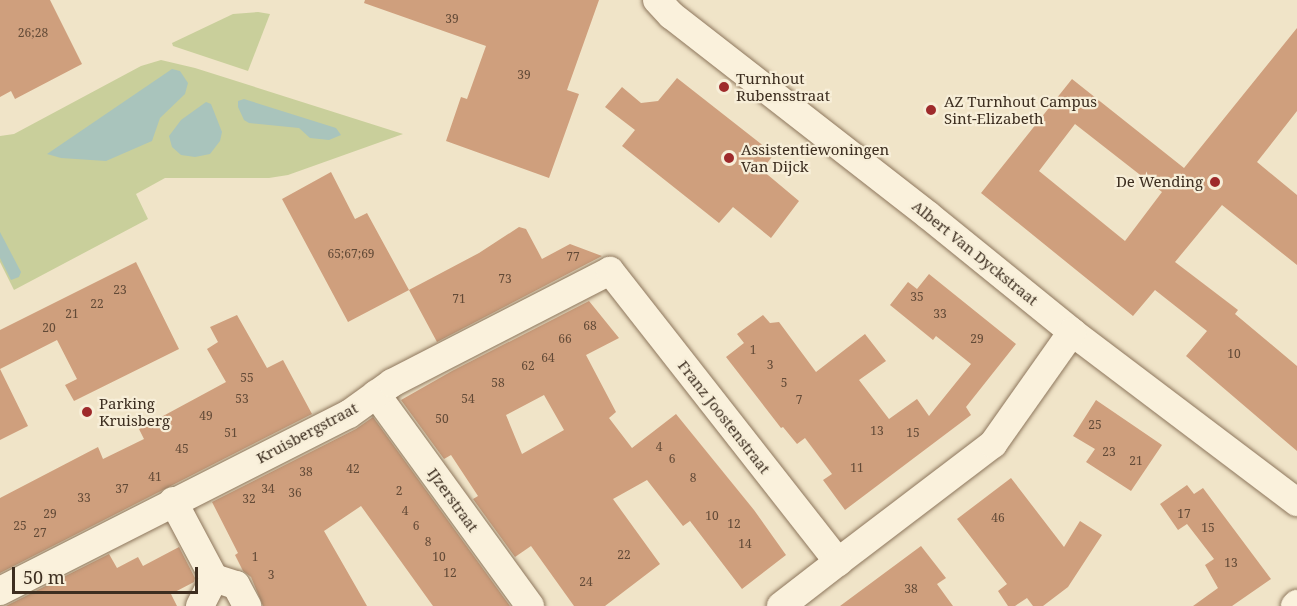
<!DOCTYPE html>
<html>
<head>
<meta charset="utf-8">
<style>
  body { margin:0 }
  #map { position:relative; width:1297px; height:606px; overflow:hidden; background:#f0e4c8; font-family:"Noto Serif",serif }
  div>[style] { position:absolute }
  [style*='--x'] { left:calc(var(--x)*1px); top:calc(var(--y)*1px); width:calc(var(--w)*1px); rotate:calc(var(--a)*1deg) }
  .green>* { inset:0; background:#c9cf9b }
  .water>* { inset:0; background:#a9c4bc }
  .building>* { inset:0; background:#cf9f7d }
  .roads { filter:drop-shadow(0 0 2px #8d765c) drop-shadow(0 0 2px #8d765c) }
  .street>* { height:28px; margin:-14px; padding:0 14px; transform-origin:14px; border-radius:14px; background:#faf1dc }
  .dots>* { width:16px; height:16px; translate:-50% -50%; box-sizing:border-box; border:3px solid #f7eed8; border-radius:50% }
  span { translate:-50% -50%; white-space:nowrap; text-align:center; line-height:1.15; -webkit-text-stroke:4.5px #f7eed8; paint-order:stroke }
  .number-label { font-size:12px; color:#624a37 }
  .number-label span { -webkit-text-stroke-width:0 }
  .poi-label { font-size:15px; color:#3d2e20 }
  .left { translate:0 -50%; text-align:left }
  .right { translate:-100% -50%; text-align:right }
  .street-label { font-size:15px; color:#3d2e20 }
  .scale { position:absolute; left:12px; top:567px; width:186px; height:27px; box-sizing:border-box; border:3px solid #3d2e20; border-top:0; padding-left:8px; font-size:18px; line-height:21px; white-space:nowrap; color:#3d2e20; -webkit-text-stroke:4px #f7eed8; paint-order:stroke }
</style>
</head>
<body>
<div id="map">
  <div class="green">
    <i style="clip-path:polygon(258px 12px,270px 14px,248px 71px,173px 46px,172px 43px,233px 14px)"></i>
    <i style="clip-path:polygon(161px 60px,195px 68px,403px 134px,288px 175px,269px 178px,165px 178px,136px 194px,148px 219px,14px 290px,0 262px,0 136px,14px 134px,141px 66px)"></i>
  </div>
  <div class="water">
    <i style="clip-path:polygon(172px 69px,180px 71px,188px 83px,185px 94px,160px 118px,152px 141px,106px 161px,61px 158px,47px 154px)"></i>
    <i style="clip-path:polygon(244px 99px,336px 128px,341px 135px,329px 140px,310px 138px,299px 128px,249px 123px,244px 120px,238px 107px,238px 101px)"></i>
    <i style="clip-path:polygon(206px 102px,211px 104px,222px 132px,220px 141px,210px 154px,195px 157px,181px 155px,172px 147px,169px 136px,181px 120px)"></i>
    <i style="clip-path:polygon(0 232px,21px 272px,19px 277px,11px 280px,0 258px)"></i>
  </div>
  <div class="building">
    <i style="clip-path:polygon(0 0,50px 0,82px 64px,15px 99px,11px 91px,0 97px)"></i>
    <i style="clip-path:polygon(365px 0,599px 0,567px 90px,579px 94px,549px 178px,446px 141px,461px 97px,467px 99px,486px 46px,364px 3px)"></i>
    <i style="clip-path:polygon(evenodd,1297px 28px,1297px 111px,1257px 162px,1297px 195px,1297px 265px,1222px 205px,1175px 262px,1238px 310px,1235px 314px,1297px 366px,1297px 451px,1186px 356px,1207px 331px,1155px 290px,1133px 316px,981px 193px,1072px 79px,1184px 168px,1297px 28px,1075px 124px,1162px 192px,1125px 241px,1039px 171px,1075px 124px)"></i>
    <i style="clip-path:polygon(677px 78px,774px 154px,762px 170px,799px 201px,771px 238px,733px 207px,719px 223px,622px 146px,635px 130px,605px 107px,622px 87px,641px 103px,658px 101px)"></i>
    <i style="clip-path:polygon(331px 172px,355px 219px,367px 213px,409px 290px,348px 322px,282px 199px)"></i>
    <i style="clip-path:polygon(519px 227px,526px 229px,542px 259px,570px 244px,602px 256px,437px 342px,409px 290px,479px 253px)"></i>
    <i style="clip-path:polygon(136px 262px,179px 349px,74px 401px,65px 385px,77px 379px,57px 340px,0 369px,28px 426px,0 440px,0 330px)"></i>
    <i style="clip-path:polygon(929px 274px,1016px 344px,966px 407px,971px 415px,845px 510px,823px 480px,832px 474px,805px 438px,797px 444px,783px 427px,781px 428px,726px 357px,744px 343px,737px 334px,763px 315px,770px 323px,779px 322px,816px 372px,865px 334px,886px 361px,859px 380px,889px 419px,917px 399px,929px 416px,971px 364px,936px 336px,933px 340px,890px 305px,908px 282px,917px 289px)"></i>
    <i style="clip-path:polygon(evenodd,589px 301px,619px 338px,586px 355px,616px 412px,609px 418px,632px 448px,676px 414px,754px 510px,786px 555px,742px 589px,690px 521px,683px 526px,647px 480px,613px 499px,660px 564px,605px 606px,574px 606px,531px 546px,515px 557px,473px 499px,478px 496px,451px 455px,444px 459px,401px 400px,452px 371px,589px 301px,544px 395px,564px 430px,522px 454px,506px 415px,544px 395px)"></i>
    <i style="clip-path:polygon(237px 315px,267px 368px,283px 360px,312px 414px,0 573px,0 498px,98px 447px,103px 459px,144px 439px,139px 429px,226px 382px,207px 349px,218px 342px,210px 327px)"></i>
    <i style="clip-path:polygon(1096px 400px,1162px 445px,1131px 491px,1086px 462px,1095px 449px,1073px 436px)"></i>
    <i style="clip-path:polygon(373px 417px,510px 606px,433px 606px,361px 506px,324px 531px,367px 606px,263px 606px,251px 577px,243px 571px,235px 555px,238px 553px,212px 502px,356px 429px)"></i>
    <i style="clip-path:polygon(1011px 478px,1064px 547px,1080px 521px,1102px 535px,1068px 587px,1043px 606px,1033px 606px,1027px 598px,1015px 606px,1008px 606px,998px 591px,1007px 584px,957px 519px)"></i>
    <i style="clip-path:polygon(1187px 485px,1194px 494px,1203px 488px,1271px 579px,1232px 606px,1193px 606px,1218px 588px,1205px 565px,1214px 559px,1187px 524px,1178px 530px,1160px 504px)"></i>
    <i style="clip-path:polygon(921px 546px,946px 578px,937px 584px,953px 606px,840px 606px)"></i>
    <i style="clip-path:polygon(179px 547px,195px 578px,194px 582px,171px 594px,177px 606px,6px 606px,109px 554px,117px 568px,138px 557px,143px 566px)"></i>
  </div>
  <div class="roads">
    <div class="street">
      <i style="--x:657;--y:0;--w:21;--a:47"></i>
      <i style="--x:671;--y:15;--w:327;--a:37.9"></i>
      <i style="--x:929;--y:216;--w:184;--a:39"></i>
      <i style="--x:1072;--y:332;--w:282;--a:37.1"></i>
      <i style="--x:376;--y:394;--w:262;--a:54"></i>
      <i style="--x:173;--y:501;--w:87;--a:62"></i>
      <i style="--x:0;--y:591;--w:391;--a:-26.9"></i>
      <i style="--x:349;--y:414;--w:53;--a:-35.8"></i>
      <i style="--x:392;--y:383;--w:245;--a:-27.2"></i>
      <i style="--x:610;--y:271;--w:370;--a:51.9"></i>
      <i style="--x:838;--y:562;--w:195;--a:-37.3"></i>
      <i style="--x:993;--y:444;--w:137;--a:-54.8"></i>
      <i style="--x:200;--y:606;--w:31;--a:-63"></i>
      <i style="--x:214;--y:578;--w:23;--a:18"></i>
      <i style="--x:236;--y:585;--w:24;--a:62"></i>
      <i style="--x:781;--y:606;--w:72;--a:-37.7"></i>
      <i style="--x:1295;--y:606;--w:3;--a:-45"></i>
    </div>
  </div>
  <div class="dots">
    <i style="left:724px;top:87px;background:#9e2a2b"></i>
    <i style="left:931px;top:110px;background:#9e2a2b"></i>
    <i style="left:729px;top:158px;background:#9e2a2b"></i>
    <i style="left:1215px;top:182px;background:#9e2a2b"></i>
    <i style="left:87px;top:412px;background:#9e2a2b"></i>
  </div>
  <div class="number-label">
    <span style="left:452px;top:19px">39</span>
    <span style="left:33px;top:33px">26;28</span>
    <span style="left:524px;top:75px">39</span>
    <span style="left:351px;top:254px">65;67;69</span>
    <span style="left:573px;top:257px">77</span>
    <span style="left:505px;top:279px">73</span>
    <span style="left:120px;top:290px">23</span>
    <span style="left:917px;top:297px">35</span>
    <span style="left:459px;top:299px">71</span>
    <span style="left:97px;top:304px">22</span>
    <span style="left:72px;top:314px">21</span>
    <span style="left:940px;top:314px">33</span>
    <span style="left:590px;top:326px">68</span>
    <span style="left:49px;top:328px">20</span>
    <span style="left:565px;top:339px">66</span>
    <span style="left:977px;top:339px">29</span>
    <span style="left:753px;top:350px">1</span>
    <span style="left:1234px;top:354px">10</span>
    <span style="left:548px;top:358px">64</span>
    <span style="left:770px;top:365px">3</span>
    <span style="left:528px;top:366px">62</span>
    <span style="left:247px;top:378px">55</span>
    <span style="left:498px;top:383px">58</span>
    <span style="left:784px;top:383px">5</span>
    <span style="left:242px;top:399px">53</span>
    <span style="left:468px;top:399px">54</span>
    <span style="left:799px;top:400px">7</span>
    <span style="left:206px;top:416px">49</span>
    <span style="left:442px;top:419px">50</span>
    <span style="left:1095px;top:425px">25</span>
    <span style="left:877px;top:431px">13</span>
    <span style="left:231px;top:433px">51</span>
    <span style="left:913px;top:433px">15</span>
    <span style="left:659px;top:447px">4</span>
    <span style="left:182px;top:449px">45</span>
    <span style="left:1109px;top:452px">23</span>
    <span style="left:672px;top:459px">6</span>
    <span style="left:1136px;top:461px">21</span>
    <span style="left:857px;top:468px">11</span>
    <span style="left:353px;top:469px">42</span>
    <span style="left:306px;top:472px">38</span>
    <span style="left:155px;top:477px">41</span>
    <span style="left:693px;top:478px">8</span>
    <span style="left:122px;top:489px">37</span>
    <span style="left:268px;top:489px">34</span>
    <span style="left:399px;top:491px">2</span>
    <span style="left:295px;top:493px">36</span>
    <span style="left:84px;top:498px">33</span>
    <span style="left:249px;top:499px">32</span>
    <span style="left:405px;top:511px">4</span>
    <span style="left:50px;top:514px">29</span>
    <span style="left:1184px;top:514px">17</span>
    <span style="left:712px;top:516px">10</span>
    <span style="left:998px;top:518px">46</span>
    <span style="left:734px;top:524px">12</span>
    <span style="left:20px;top:526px">25</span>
    <span style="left:416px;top:526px">6</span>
    <span style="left:1208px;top:528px">15</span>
    <span style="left:40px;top:533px">27</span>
    <span style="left:428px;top:542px">8</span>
    <span style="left:745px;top:544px">14</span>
    <span style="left:624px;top:555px">22</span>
    <span style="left:255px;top:557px">1</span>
    <span style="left:439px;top:557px">10</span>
    <span style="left:1231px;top:563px">13</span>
    <span style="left:450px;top:573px">12</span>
    <span style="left:271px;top:575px">3</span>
    <span style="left:586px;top:582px">24</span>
    <span style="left:911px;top:589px">38</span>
  </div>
  <div class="poi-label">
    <span class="left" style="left:736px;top:87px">Turnhout<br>Rubensstraat</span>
    <span class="left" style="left:944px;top:110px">AZ Turnhout Campus<br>Sint-Elizabeth</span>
    <span class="left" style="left:741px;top:158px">Assistentiewoningen<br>Van Dijck</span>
    <span class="right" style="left:1203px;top:182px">De Wending</span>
    <span class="left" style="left:99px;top:412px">Parking<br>Kruisberg</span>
  </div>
  <div class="street-label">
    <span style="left:975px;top:253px;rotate:39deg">Albert Van Dyckstraat</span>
    <span style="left:724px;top:417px;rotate:52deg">Franz Joostenstraat</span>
    <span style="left:307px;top:433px;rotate:-28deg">Kruisbergstraat</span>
    <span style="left:453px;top:500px;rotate:54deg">IJzerstraat</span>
  </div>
  <div class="scale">50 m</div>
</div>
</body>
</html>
